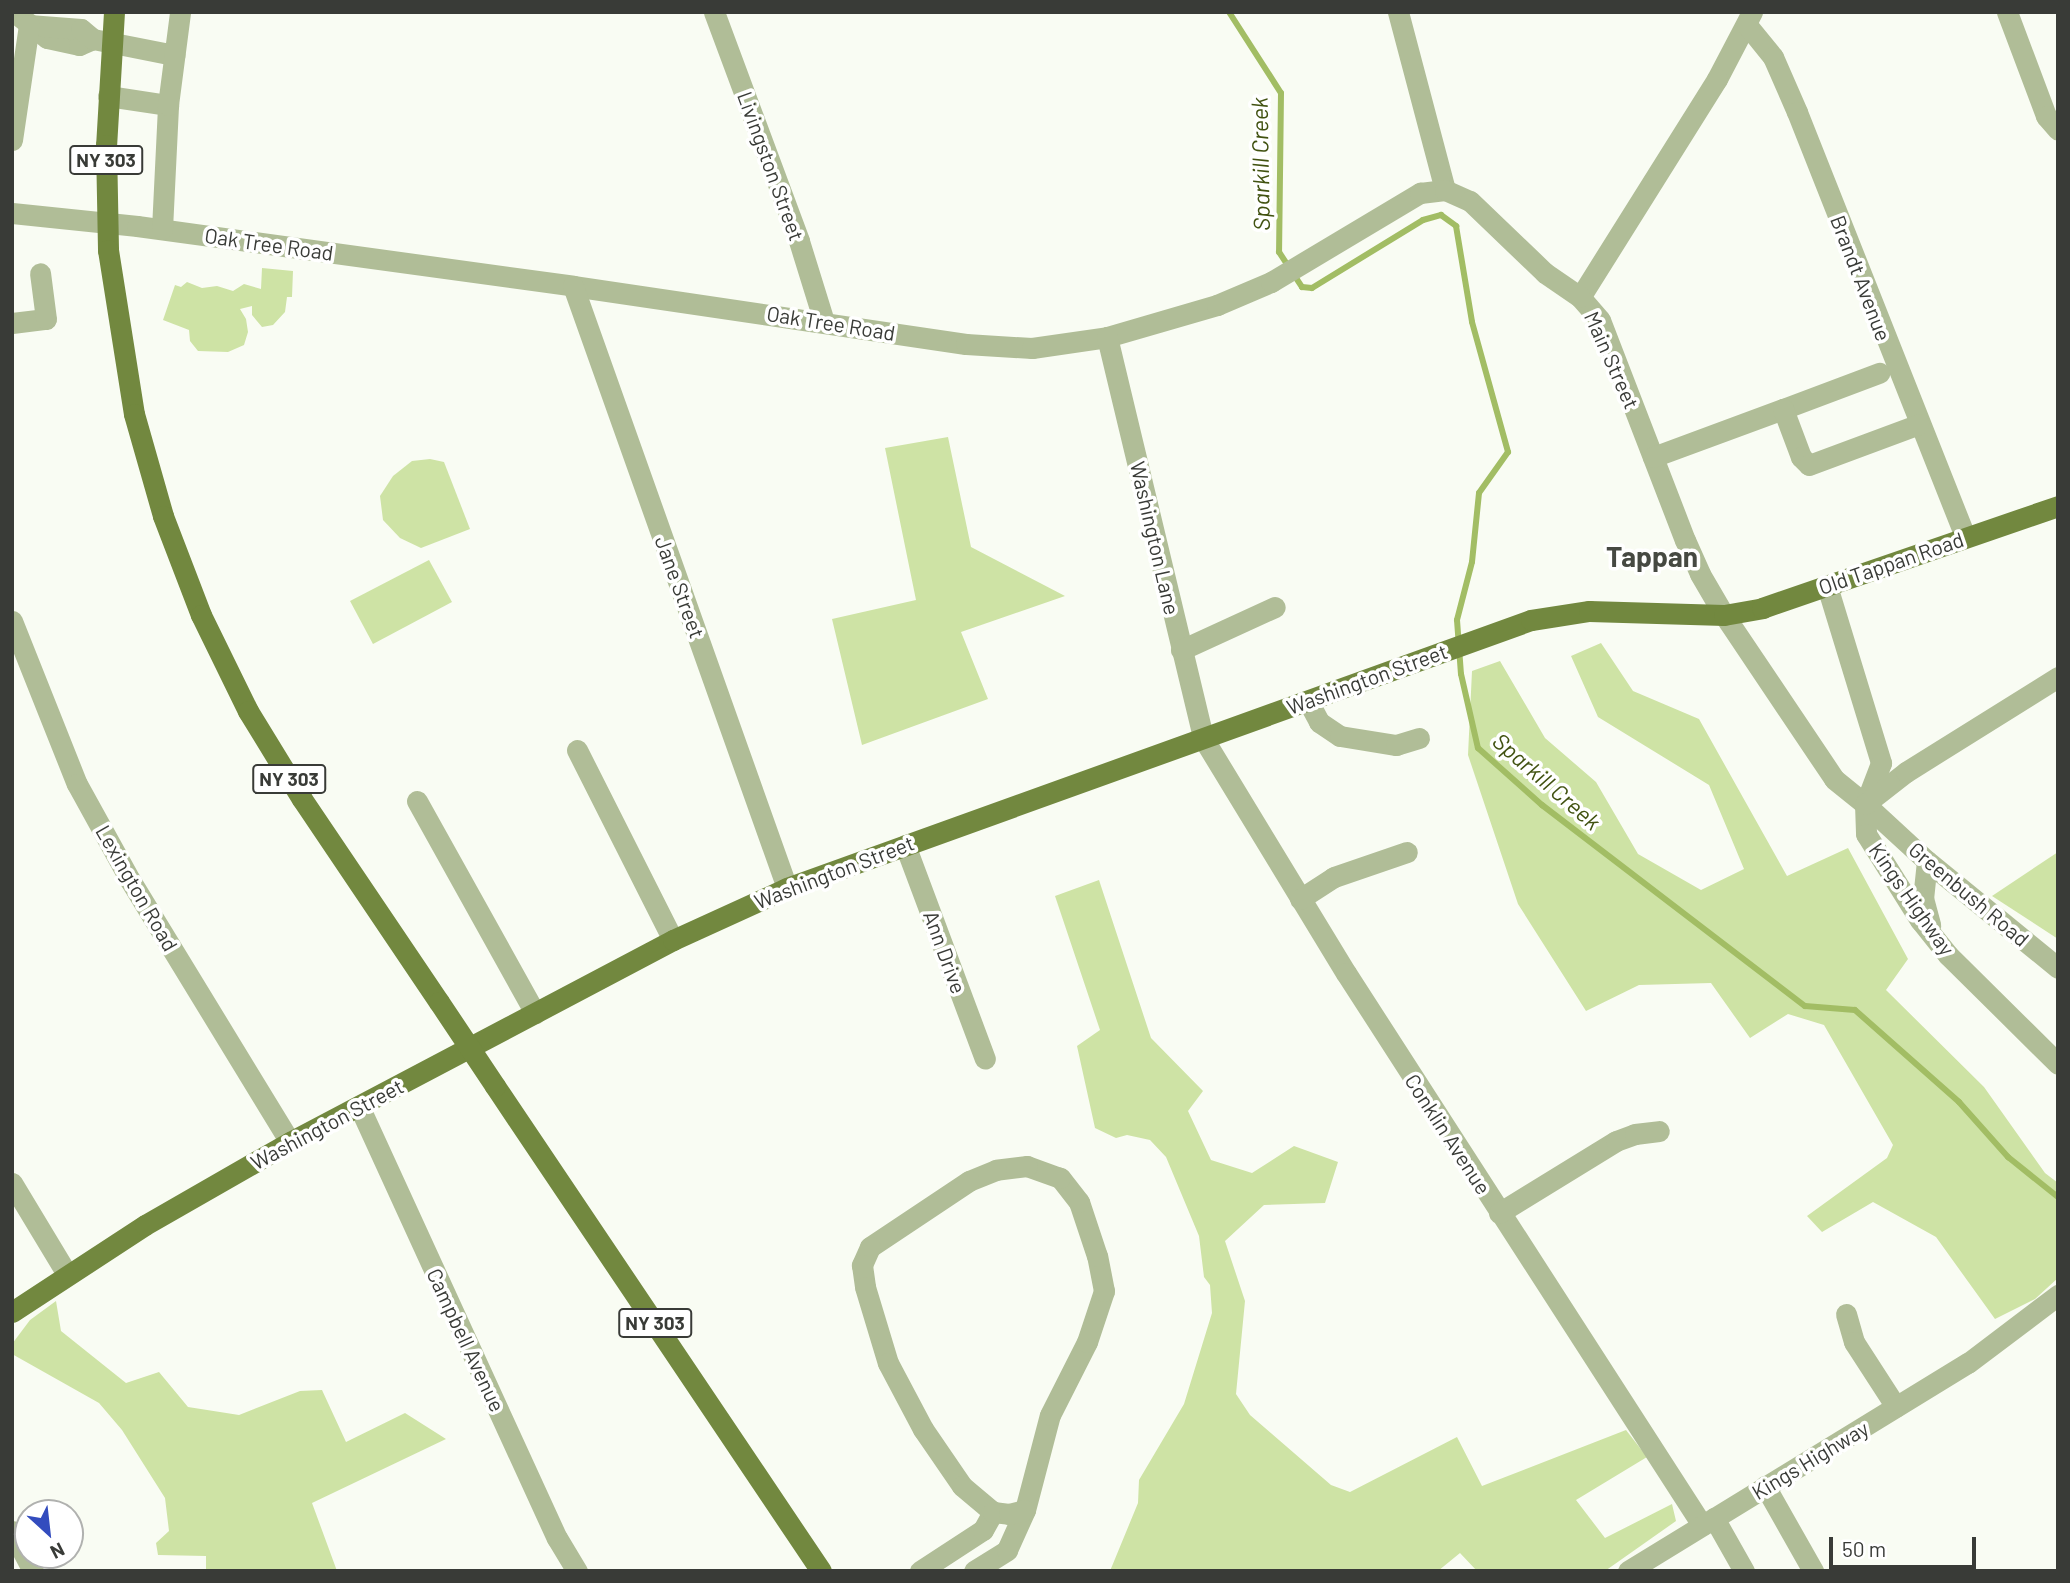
<!DOCTYPE html>
<html>
<head>
<meta charset="utf-8">
<style>
  body { margin:0 }
  #map { position:relative; width:2070px; height:1583px; overflow:hidden; background:#f9fcf3; font-family:Barlow,sans-serif }
  div>[style] { position:absolute }
  [style*='--x'] { left:calc(var(--x)*1px); top:calc(var(--y)*1px); width:calc(var(--w)*1px); rotate:calc(var(--a)*1deg) }
  .green>* { inset:0; background:#cee3a5 }
  .stream>* { height:6px; margin:-3px; padding:0 3px; transform-origin:3px; border-radius:3px; background:#a2bd64 }
  .minor>* { height:21px; margin:-10.5px; padding:0 10.5px; transform-origin:10.5px; border-radius:10.5px; background:#b0bd97 }
  .major>* { height:21px; margin:-10.5px; padding:0 10.5px; transform-origin:10.5px; border-radius:10.5px; background:#72883f }
  .major-bridge>* { height:21px; margin:-10.5px; padding:0 10.5px; transform-origin:10.5px; border-radius:10.5px; background:#72883f }
  span { translate:-50% -50%; white-space:nowrap; text-align:center; line-height:1.15; -webkit-text-stroke:7px #fff; paint-order:stroke }
  .shield-label span { padding:2px 5px; background:#fff; border:2px solid; border-radius:5px; -webkit-text-stroke-width:0 }
  .shield-label { font-size:19px; color:#393b37; font-weight:700 }
  .street-label { font-size:21px; color:#393b37 }
  .water-label { font-size:23px; color:#415211; font-style:italic }
  .district-label { font-size:28px; color:#464942; font-weight:700 }
  .frame { position:absolute; inset:0; border:14px solid #393b37; pointer-events:none }
  .north { position:absolute; left:14px; top:1499px; width:70px; height:70px; box-sizing:border-box; background:#fff; border:2px solid #b0b1af; border-radius:50%; rotate:153deg; font-size:19px; font-weight:700; line-height:28px; text-align:center; color:#393b37 }
  .north::after { content:''; display:block; margin:auto; width:24px; height:32px; background:#334cbe; clip-path:polygon(50% 0,100% 100%,50% 72%,0 100%) }
  .scale { position:absolute; left:1829px; top:1537px; width:147px; height:32px; box-sizing:border-box; border:4px solid #393b37; border-top:0; padding-left:9px; font-size:21px; line-height:24px; white-space:nowrap; color:#393b37; -webkit-text-stroke:5px #fff; paint-order:stroke }
</style>
</head>
<body>
<div id="map">
  <div class="green">
    <i style="clip-path:polygon(262px 268px,293px 271px,292px 297px,287px 297px,285px 312px,273px 325px,262px 327px,252px 315px,252px 306px,240px 309px,246px 319px,248px 332px,244px 345px,228px 352px,198px 351px,190px 341px,189px 330px,163px 320px,175px 285px,181px 287px,187px 282px,202px 288px,217px 286px,233px 291px,244px 284px,261px 289px)"></i>
    <i style="clip-path:polygon(948px 437px,971px 547px,1065px 596px,961px 632px,988px 699px,862px 745px,832px 619px,916px 600px,885px 448px)"></i>
    <i style="clip-path:polygon(430px 459px,444px 462px,470px 529px,421px 548px,400px 538px,383px 520px,380px 496px,393px 476px,412px 461px)"></i>
    <i style="clip-path:polygon(429px 560px,452px 602px,373px 644px,350px 601px)"></i>
    <i style="clip-path:polygon(1601px 643px,1633px 691px,1699px 719px,1787px 876px,1848px 848px,1908px 959px,1886px 990px,1984px 1087px,2045px 1173px,2058px 1183px,2058px 1278px,2035px 1299px,1995px 1319px,1936px 1237px,1873px 1202px,1822px 1232px,1807px 1216px,1887px 1158px,1893px 1145px,1824px 1025px,1788px 1014px,1750px 1038px,1711px 983px,1639px 985px,1586px 1011px,1518px 904px,1468px 755px,1472px 671px,1500px 661px,1545px 738px,1596px 782px,1638px 854px,1701px 890px,1744px 869px,1709px 785px,1598px 717px,1571px 656px)"></i>
    <i style="clip-path:polygon(2058px 852px,2058px 939px,1992px 896px)"></i>
    <i style="clip-path:polygon(1099px 880px,1151px 1038px,1203px 1091px,1188px 1111px,1211px 1160px,1252px 1173px,1294px 1146px,1338px 1162px,1325px 1203px,1264px 1205px,1225px 1241px,1245px 1301px,1236px 1394px,1250px 1415px,1331px 1485px,1350px 1492px,1457px 1437px,1482px 1486px,1626px 1430px,1647px 1457px,1576px 1500px,1605px 1538px,1672px 1504px,1676px 1521px,1605px 1571px,1477px 1571px,1460px 1553px,1438px 1571px,1110px 1571px,1138px 1503px,1139px 1480px,1184px 1404px,1212px 1313px,1210px 1285px,1204px 1277px,1199px 1236px,1166px 1157px,1150px 1140px,1127px 1135px,1116px 1138px,1095px 1128px,1077px 1046px,1100px 1030px,1055px 896px)"></i>
    <i style="clip-path:polygon(56px 1301px,61px 1331px,126px 1383px,159px 1372px,188px 1407px,239px 1415px,300px 1391px,322px 1390px,346px 1442px,405px 1413px,446px 1439px,312px 1503px,337px 1571px,206px 1571px,206px 1556px,158px 1555px,156px 1543px,169px 1531px,165px 1498px,122px 1430px,99px 1403px,12px 1354px,12px 1344px,30px 1320px)"></i>
  </div>
  <div class="stream">
    <i style="--x:1229;--y:12;--w:96;--a:57.3"></i>
    <i style="--x:1281;--y:93;--w:159;--a:90.7"></i>
    <i style="--x:1279;--y:252;--w:42;--a:56.7"></i>
    <i style="--x:1302;--y:287;--w:10;--a:6"></i>
    <i style="--x:1312;--y:288;--w:130;--a:-31.5"></i>
    <i style="--x:1423;--y:220;--w:19;--a:-16"></i>
    <i style="--x:1441;--y:215;--w:19;--a:36"></i>
    <i style="--x:1456;--y:226;--w:97;--a:80.5"></i>
    <i style="--x:1472;--y:322;--w:135;--a:74.5"></i>
    <i style="--x:1508;--y:452;--w:50;--a:125.3"></i>
    <i style="--x:1479;--y:493;--w:69;--a:95.8"></i>
    <i style="--x:1472;--y:562;--w:60;--a:104.5"></i>
    <i style="--x:1457;--y:620;--w:54;--a:85.8"></i>
    <i style="--x:1461;--y:674;--w:76;--a:77.1"></i>
    <i style="--x:1478;--y:748;--w:86;--a:41.7"></i>
    <i style="--x:1542;--y:805;--w:331;--a:37.4"></i>
    <i style="--x:1805;--y:1006;--w:50;--a:4.6"></i>
    <i style="--x:1855;--y:1010;--w:139;--a:41.5"></i>
    <i style="--x:1959;--y:1102;--w:74;--a:48.3"></i>
    <i style="--x:2008;--y:1157;--w:64;--a:38.7"></i>
  </div>
  <div class="minor">
    <i style="--x:14;--y:12;--w:42;--a:38.2"></i>
    <i style="--x:47;--y:38;--w:33;--a:12"></i>
    <i style="--x:79;--y:45;--w:15;--a:-23"></i>
    <i style="--x:93;--y:39;--w:83;--a:11.2"></i>
    <i style="--x:714;--y:12;--w:244;--a:69.6"></i>
    <i style="--x:799;--y:241;--w:85;--a:72.8"></i>
    <i style="--x:1398;--y:12;--w:184;--a:75.2"></i>
    <i style="--x:1752;--y:12;--w:76;--a:117.6"></i>
    <i style="--x:1717;--y:79;--w:257;--a:122.1"></i>
    <i style="--x:1580;--y:297;--w:30;--a:49"></i>
    <i style="--x:1600;--y:320;--w:236;--a:68.9"></i>
    <i style="--x:1685;--y:540;--w:37;--a:66"></i>
    <i style="--x:1700;--y:574;--w:48;--a:59.7"></i>
    <i style="--x:1724;--y:615;--w:197;--a:56.1"></i>
    <i style="--x:1834;--y:779;--w:40;--a:39"></i>
    <i style="--x:1865;--y:804;--w:30;--a:88"></i>
    <i style="--x:1866;--y:834;--w:102;--a:57.9"></i>
    <i style="--x:1920;--y:920;--w:45;--a:51.3"></i>
    <i style="--x:1948;--y:955;--w:155;--a:44.7"></i>
    <i style="--x:2007;--y:12;--w:111;--a:69.4"></i>
    <i style="--x:2046;--y:116;--w:18;--a:49"></i>
    <i style="--x:29;--y:25;--w:52;--a:4.4"></i>
    <i style="--x:81;--y:29;--w:16;--a:40"></i>
    <i style="--x:1747;--y:25;--w:41;--a:50.9"></i>
    <i style="--x:1773;--y:57;--w:60;--a:66.4"></i>
    <i style="--x:1797;--y:112;--w:457;--a:68.4"></i>
    <i style="--x:108;--y:96;--w:61;--a:8.5"></i>
    <i style="--x:12;--y:140;--w:116;--a:-81.6"></i>
    <i style="--x:12;--y:213;--w:126;--a:5.9"></i>
    <i style="--x:137;--y:226;--w:440;--a:7.8"></i>
    <i style="--x:573;--y:286;--w:397;--a:8.4"></i>
    <i style="--x:966;--y:344;--w:66;--a:3.5"></i>
    <i style="--x:1032;--y:348;--w:76;--a:-8.3"></i>
    <i style="--x:1107;--y:337;--w:115;--a:-16.2"></i>
    <i style="--x:1217;--y:305;--w:59;--a:-23.1"></i>
    <i style="--x:1271;--y:282;--w:174;--a:-30.9"></i>
    <i style="--x:1420;--y:193;--w:25;--a:-7"></i>
    <i style="--x:1445;--y:190;--w:27;--a:24"></i>
    <i style="--x:1470;--y:201;--w:104;--a:43.8"></i>
    <i style="--x:1545;--y:273;--w:42;--a:34.4"></i>
    <i style="--x:162;--y:229;--w:124;--a:-87.2"></i>
    <i style="--x:168;--y:105;--w:94;--a:-82.6"></i>
    <i style="--x:573;--y:286;--w:639;--a:70.43"></i>
    <i style="--x:12;--y:323;--w:34;--a:-7"></i>
    <i style="--x:46;--y:319;--w:46;--a:-97.4"></i>
    <i style="--x:1107;--y:337;--w:412;--a:76.5"></i>
    <i style="--x:1203;--y:738;--w:275;--a:58.7"></i>
    <i style="--x:1346;--y:973;--w:657;--a:57.18"></i>
    <i style="--x:1783;--y:409;--w:103;--a:-20.6"></i>
    <i style="--x:1653;--y:457;--w:139;--a:-20.3"></i>
    <i style="--x:1783;--y:409;--w:51;--a:69.4"></i>
    <i style="--x:1801;--y:457;--w:11;--a:45"></i>
    <i style="--x:1809;--y:465;--w:117;--a:-20.4"></i>
    <i style="--x:1827;--y:586;--w:185;--a:73"></i>
    <i style="--x:1881;--y:763;--w:42;--a:111"></i>
    <i style="--x:12;--y:621;--w:175;--a:68.3"></i>
    <i style="--x:77;--y:784;--w:110;--a:61.1"></i>
    <i style="--x:130;--y:880;--w:307;--a:58.6"></i>
    <i style="--x:1181;--y:650;--w:103;--a:-24.6"></i>
    <i style="--x:1308;--y:701;--w:24;--a:62"></i>
    <i style="--x:1319;--y:722;--w:25;--a:34"></i>
    <i style="--x:1340;--y:736;--w:57;--a:9.1"></i>
    <i style="--x:1396;--y:745;--w:24;--a:-17"></i>
    <i style="--x:577;--y:750;--w:213;--a:63.2"></i>
    <i style="--x:417;--y:801;--w:243;--a:60.9"></i>
    <i style="--x:1865;--y:804;--w:84;--a:42.6"></i>
    <i style="--x:1927;--y:861;--w:169;--a:39.2"></i>
    <i style="--x:1865;--y:804;--w:52;--a:-38"></i>
    <i style="--x:1906;--y:772;--w:179;--a:-32"></i>
    <i style="--x:905;--y:845;--w:228;--a:69.5"></i>
    <i style="--x:1927;--y:861;--w:37;--a:96"></i>
    <i style="--x:1923;--y:898;--w:28;--a:75"></i>
    <i style="--x:1300;--y:899;--w:40;--a:-32.9"></i>
    <i style="--x:1334;--y:877;--w:77;--a:-18.9"></i>
    <i style="--x:359;--y:1106;--w:475;--a:65.4"></i>
    <i style="--x:557;--y:1538;--w:39;--a:59"></i>
    <i style="--x:12;--y:1183;--w:106;--a:58.9"></i>
    <i style="--x:1499;--y:1213;--w:137;--a:-31.6"></i>
    <i style="--x:1616;--y:1141;--w:20;--a:-20"></i>
    <i style="--x:1635;--y:1134;--w:24;--a:-7"></i>
    <i style="--x:1846;--y:1314;--w:29;--a:74"></i>
    <i style="--x:1854;--y:1342;--w:77;--a:57.1"></i>
    <i style="--x:1765;--y:1486;--w:98;--a:60.5"></i>
    <i style="--x:1714;--y:1518;--w:61;--a:60.5"></i>
    <i style="--x:12;--y:1531;--w:45;--a:62.3"></i>
    <i style="--x:920;--y:1571;--w:75;--a:-33.1"></i>
    <i style="--x:983;--y:1530;--w:21;--a:-61"></i>
    <i style="--x:974;--y:1571;--w:39;--a:-32"></i>
    <i style="--x:1007;--y:1550;--w:44;--a:-65.8"></i>
    <i style="--x:1025;--y:1510;--w:98;--a:-75.3"></i>
    <i style="--x:1050;--y:1415;--w:82;--a:-63.1"></i>
    <i style="--x:1087;--y:1342;--w:54;--a:-71.6"></i>
    <i style="--x:1104;--y:1291;--w:36;--a:-101"></i>
    <i style="--x:1097;--y:1256;--w:57;--a:-108.4"></i>
    <i style="--x:1079;--y:1202;--w:31;--a:-128"></i>
    <i style="--x:1060;--y:1178;--w:35;--a:-160"></i>
    <i style="--x:1027;--y:1166;--w:31;--a:173"></i>
    <i style="--x:996;--y:1170;--w:29;--a:158"></i>
    <i style="--x:969;--y:1181;--w:119;--a:146.3"></i>
    <i style="--x:870;--y:1247;--w:20;--a:114"></i>
    <i style="--x:862;--y:1265;--w:22;--a:82"></i>
    <i style="--x:865;--y:1287;--w:79;--a:73.2"></i>
    <i style="--x:888;--y:1363;--w:75;--a:62.1"></i>
    <i style="--x:923;--y:1429;--w:69;--a:55.6"></i>
    <i style="--x:962;--y:1486;--w:40;--a:40"></i>
    <i style="--x:993;--y:1512;--w:16;--a:7"></i>
    <i style="--x:1009;--y:1514;--w:16;--a:-14"></i>
    <i style="--x:1628;--y:1571;--w:399;--a:-31.5"></i>
    <i style="--x:1968;--y:1363;--w:113;--a:-37.1"></i>
  </div>
  <div class="major">
    <i style="--x:114;--y:12;--w:133;--a:93.4"></i>
    <i style="--x:106;--y:145;--w:105;--a:88.9"></i>
    <i style="--x:108;--y:250;--w:166;--a:81"></i>
    <i style="--x:134;--y:414;--w:106;--a:74.1"></i>
    <i style="--x:163;--y:516;--w:106;--a:69"></i>
    <i style="--x:201;--y:615;--w:107;--a:63.9"></i>
    <i style="--x:248;--y:711;--w:103;--a:58.5"></i>
    <i style="--x:302;--y:799;--w:245;--a:56"></i>
    <i style="--x:495;--y:1086;--w:584;--a:56.09"></i>
    <i style="--x:12;--y:1312;--w:159;--a:-33.2"></i>
    <i style="--x:145;--y:1225;--w:167;--a:-29.8"></i>
    <i style="--x:290;--y:1142;--w:433;--a:-27.8"></i>
    <i style="--x:673;--y:940;--w:125;--a:-24.5"></i>
    <i style="--x:787;--y:888;--w:791;--a:-19.81"></i>
    <i style="--x:1531;--y:620;--w:59;--a:-8.8"></i>
    <i style="--x:1589;--y:611;--w:135;--a:1.7"></i>
    <i style="--x:1724;--y:615;--w:39;--a:-10"></i>
    <i style="--x:1762;--y:608;--w:313;--a:-19"></i>
  </div>
  <div class="major-bridge">
    <i style="--x:439;--y:1002;--w:101;--a:56.3"></i>
  </div>
  <div class="shield-label">
    <span style="left:106px;top:160px">NY 303</span>
    <span style="left:289px;top:779px">NY 303</span>
    <span style="left:655px;top:1323px">NY 303</span>
  </div>
  <div class="street-label">
    <span style="left:771px;top:166px;rotate:70deg">Livingston Street</span>
    <span style="left:269px;top:244px;rotate:8deg">Oak Tree Road</span>
    <span style="left:1861px;top:278px;rotate:69deg">Brandt Avenue</span>
    <span style="left:831px;top:323px;rotate:9deg">Oak Tree Road</span>
    <span style="left:1612px;top:360px;rotate:66deg">Main Street</span>
    <span style="left:1155px;top:538px;rotate:77deg">Washington Lane</span>
    <span style="left:1891px;top:563px;rotate:-19deg">Old Tappan Road</span>
    <span style="left:680px;top:587px;rotate:70deg">Jane Street</span>
    <span style="left:1367px;top:679px;rotate:-20deg">Washington Street</span>
    <span style="left:834px;top:872px;rotate:-21deg">Washington Street</span>
    <span style="left:137px;top:888px;rotate:60deg">Lexington Road</span>
    <span style="left:1969px;top:894px;rotate:40deg">Greenbush Road</span>
    <span style="left:1912px;top:899px;rotate:55deg">Kings Highway</span>
    <span style="left:945px;top:952px;rotate:70deg">Ann Drive</span>
    <span style="left:327px;top:1124px;rotate:-28deg">Washington Street</span>
    <span style="left:1448px;top:1134px;rotate:57deg">Conklin Avenue</span>
    <span style="left:466px;top:1340px;rotate:65deg">Campbell Avenue</span>
    <span style="left:1810px;top:1460px;rotate:-31deg">Kings Highway</span>
  </div>
  <div class="water-label">
    <span style="left:1260px;top:164px;rotate:-91deg">Sparkill Creek</span>
    <span style="left:1547px;top:781px;rotate:41deg">Sparkill Creek</span>
  </div>
  <div class="district-label">
    <span style="left:1652px;top:556px">Tappan</span>
  </div>
  <div class="frame"></div>
  <div class="north">N</div>
  <div class="scale">50 m</div>
</div>
</body>
</html>
